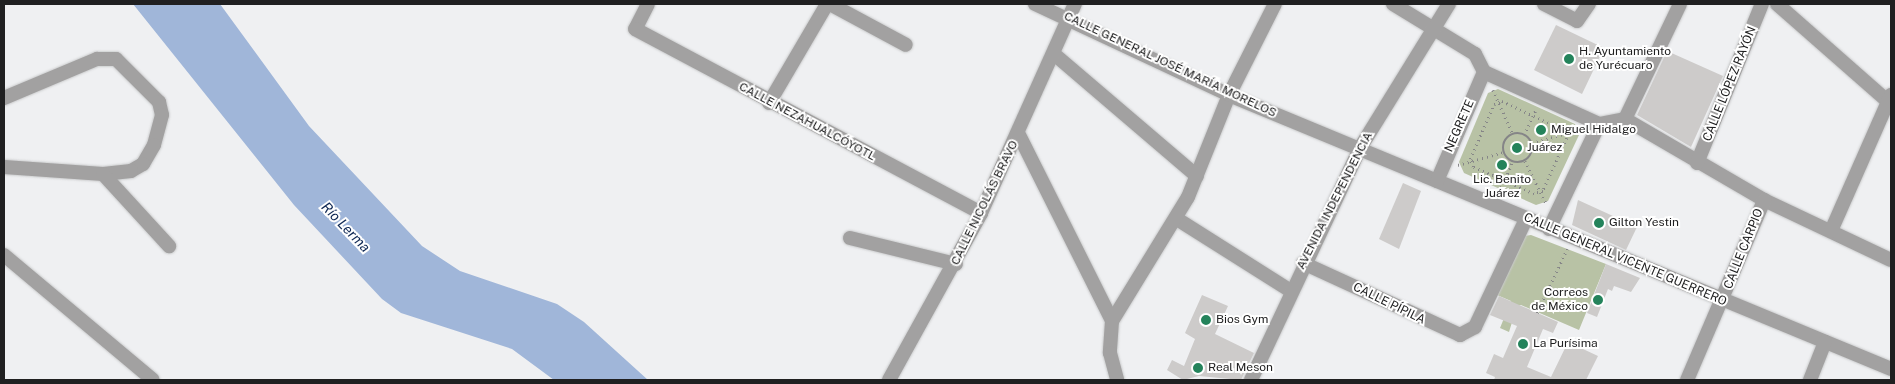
<!DOCTYPE html>
<html>
<head>
<meta charset="utf-8">
<style>
  body { margin:0 }
  #map { position:relative; width:1895px; height:384px; overflow:hidden; background:#eff0f2; font-family:"Public Sans",sans-serif }
  div>[style] { position:absolute }
  [style*='--x'] { left:calc(var(--x)*1px); top:calc(var(--y)*1px); width:calc(var(--w)*1px); rotate:calc(var(--a)*1deg) }
  .green>* { inset:0; background:#b8c2a5 }
  .water>* { inset:0; background:#a0b6d9 }
  .building>* { inset:0; background:#cdcbca }
  .round { border-radius:50% }
  .path>* { height:2.5px; margin-top:-1.25px; transform-origin:0; background:repeating-linear-gradient(90deg,#858587 0 1px,transparent 0 5px) }
  .path>.ring { margin:-1.25px; padding:0; box-sizing:content-box; background:none; border:2.5px solid #858587; border-radius:50% }
  .roads { filter:drop-shadow(0 0 1px #cacbcc) drop-shadow(0 0 1px #cacbcc) }
  .minor>* { height:14px; margin:-7px; padding:0 7px; transform-origin:7px; border-radius:7px; background:#a2a1a1 }
  .dots>* { width:14px; height:14px; translate:-50% -50%; box-sizing:border-box; border:2px solid #fff; border-radius:50% }
  span { translate:-50% -50%; white-space:nowrap; text-align:center; line-height:1.15; -webkit-text-stroke:4px #fff; paint-order:stroke }
  .poi-label { font-size:12px; color:#202021 }
  .left { translate:0 -50%; text-align:left }
  .right { translate:-100% -50%; text-align:right }
  .street-label { font-size:12px; color:#202021 }
  .water-label { font-size:14px; color:#0e2753; font-style:italic }
  .frame { position:absolute; inset:0; border:5px solid #202021; pointer-events:none }
</style>
</head>
<body>
<div id="map">
  <div class="green">
    <i style="clip-path:polygon(1498px 89px,1575px 124px,1579px 135px,1548px 201px,1536px 205px,1464px 173px,1459px 162px,1488px 93px)"></i>
    <i style="clip-path:polygon(1531px 235px,1606px 264px,1579px 330px,1521px 305px,1517px 306px,1509px 332px,1500px 328px,1511px 301px,1497px 295px,1524px 236px)"></i>
  </div>
  <div class="water">
    <i style="clip-path:polygon(133px 4px,220px 4px,309px 126px,422px 246px,460px 271px,557px 304px,584px 322px,648px 380px,554px 380px,512px 349px,401px 313px,382px 299px,294px 205px)"></i>
  </div>
  <div class="building">
    <i style="clip-path:polygon(1556px 25px,1604px 48px,1582px 94px,1534px 70px)"></i>
    <i style="clip-path:polygon(1667px 51px,1723px 76px,1691px 147px,1637px 115px)"></i>
    <i class="round" style="left:1511px;top:142px;width:12px;height:12px"></i>
    <i style="clip-path:polygon(1403px 183px,1421px 191px,1399px 249px,1379px 239px)"></i>
    <i style="clip-path:polygon(1578px 200px,1637px 227px,1626px 250px,1572px 225px)"></i>
    <i style="clip-path:polygon(1606px 264px,1640px 278px,1631px 292px,1614px 286px,1612px 291px,1608px 289px,1597px 317px,1587px 313px)"></i>
    <i style="clip-path:polygon(1202px 295px,1228px 306px,1215px 334px,1254px 353px,1241px 380px,1199px 376px,1183px 380px,1167px 370px,1172px 360px,1184px 366px,1195px 339px,1185px 333px)"></i>
    <i style="clip-path:polygon(1499px 296px,1558px 322px,1553px 333px,1543px 329px,1527px 367px,1551px 377px,1568px 342px,1598px 356px,1586px 380px,1494px 380px,1495px 377px,1486px 373px,1494px 354px,1503px 358px,1517px 326px,1490px 315px)"></i>
  </div>
  <div class="path">
    <i style="--x:1493;--y:90;--w:48;--a:65.6"></i>
    <i style="--x:1502;--y:101;--w:68;--a:25.1"></i>
    <i style="--x:1564;--y:130;--w:9;--a:69"></i>
    <i style="--x:1567;--y:138;--w:58;--a:114.4"></i>
    <i style="--x:1543;--y:191;--w:9;--a:162"></i>
    <i style="--x:1534;--y:194;--w:67;--a:-156.1"></i>
    <i style="--x:1473;--y:167;--w:9;--a:-111"></i>
    <i style="--x:1470;--y:159;--w:60;--a:-66.4"></i>
    <i style="--x:1494;--y:104;--w:9;--a:-21"></i>
    <i class="ring" style="left:1503px;top:133px;width:27.5px;height:27.5px"></i>
    <i style="--x:1524;--y:135;--w:29;--a:-65"></i>
    <i style="--x:1532;--y:143;--w:48;--a:-15.8"></i>
    <i style="--x:1525;--y:161;--w:49;--a:63.4"></i>
    <i style="--x:1458;--y:165;--w:48;--a:-15.8"></i>
    <i style="--x:1499;--y:192;--w:34;--a:-66"></i>
    <i style="--x:1537;--y:313;--w:71;--a:-64.9"></i>
  </div>
  <div class="roads">
    <div class="minor">
      <i style="--x:648;--y:4;--w:28;--a:117"></i>
      <i style="--x:635;--y:29;--w:392;--a:28"></i>
      <i style="--x:830;--y:4;--w:86;--a:28.3"></i>
      <i style="--x:1035;--y:4;--w:214;--a:25.1"></i>
      <i style="--x:1229;--y:95;--w:716;--a:22.48"></i>
      <i style="--x:1393;--y:4;--w:96;--a:31.4"></i>
      <i style="--x:1475;--y:54;--w:20;--a:63"></i>
      <i style="--x:1484;--y:72;--w:126;--a:24.3"></i>
      <i style="--x:1599;--y:124;--w:26;--a:-11"></i>
      <i style="--x:1544;--y:4;--w:37;--a:27"></i>
      <i style="--x:1577;--y:21;--w:21;--a:-55"></i>
      <i style="--x:1777;--y:4;--w:152;--a:41.3"></i>
      <i style="--x:1054;--y:54;--w:188;--a:40.5"></i>
      <i style="--x:4;--y:98;--w:101;--a:-22.8"></i>
      <i style="--x:97;--y:59;--w:19;--a:0"></i>
      <i style="--x:116;--y:59;--w:61;--a:45"></i>
      <i style="--x:159;--y:102;--w:13;--a:77"></i>
      <i style="--x:162;--y:115;--w:31;--a:105"></i>
      <i style="--x:154;--y:145;--w:22;--a:120"></i>
      <i style="--x:143;--y:164;--w:14;--a:150"></i>
      <i style="--x:131;--y:171;--w:28;--a:174"></i>
      <i style="--x:103;--y:174;--w:99;--a:-176"></i>
      <i style="--x:769;--y:103;--w:115;--a:-59.6"></i>
      <i style="--x:1625;--y:119;--w:161;--a:30.2"></i>
      <i style="--x:1764;--y:200;--w:140;--a:25.3"></i>
      <i style="--x:1625;--y:119;--w:127;--a:-64.4"></i>
      <i style="--x:1019;--y:135;--w:208;--a:63.4"></i>
      <i style="--x:1112;--y:321;--w:32;--a:94"></i>
      <i style="--x:1110;--y:353;--w:28;--a:75"></i>
      <i style="--x:1697;--y:163;--w:172;--a:-67.8"></i>
      <i style="--x:103;--y:174;--w:98;--a:47.5"></i>
      <i style="--x:1437;--y:181;--w:119;--a:-66.7"></i>
      <i style="--x:1177;--y:219;--w:135;--a:32.3"></i>
      <i style="--x:1549;--y:229;--w:116;--a:-64.5"></i>
      <i style="--x:1831;--y:231;--w:149;--a:-66.2"></i>
      <i style="--x:850;--y:238;--w:109;--a:13.8"></i>
      <i style="--x:4;--y:255;--w:194;--a:40"></i>
      <i style="--x:1303;--y:263;--w:173;--a:24.6"></i>
      <i style="--x:1460;--y:335;--w:17;--a:-28"></i>
      <i style="--x:1475;--y:327;--w:119;--a:-64.7"></i>
      <i style="--x:1112;--y:321;--w:145;--a:-58.5"></i>
      <i style="--x:1188;--y:197;--w:110;--a:-68.1"></i>
      <i style="--x:1229;--y:95;--w:102;--a:-63.2"></i>
      <i style="--x:889;--y:380;--w:191;--a:-61.1"></i>
      <i style="--x:981;--y:213;--w:229;--a:-65.8"></i>
      <i style="--x:1251;--y:380;--w:256;--a:-64.8"></i>
      <i style="--x:1360;--y:148;--w:169;--a:-58.3"></i>
      <i style="--x:1687;--y:380;--w:196;--a:-66.8"></i>
      <i style="--x:1810;--y:380;--w:41;--a:-68.5"></i>
    </div>
  </div>
  <div class="dots">
    <i style="left:1569px;top:59px;background:#24835b"></i>
    <i style="left:1541px;top:130px;background:#24835b"></i>
    <i style="left:1517px;top:148px;background:#24835b"></i>
    <i style="left:1502px;top:165px;background:#24835b"></i>
    <i style="left:1599px;top:223px;background:#24835b"></i>
    <i style="left:1598px;top:300px;background:#24835b"></i>
    <i style="left:1206px;top:320px;background:#24835b"></i>
    <i style="left:1523px;top:344px;background:#24835b"></i>
    <i style="left:1198px;top:368px;background:#24835b"></i>
  </div>
  <div class="poi-label">
    <span class="left" style="left:1579px;top:59px">H. Ayuntamiento<br>de Yurécuaro</span>
    <span class="left" style="left:1551px;top:130px">Miguel Hidalgo</span>
    <span class="left" style="left:1527px;top:148px">Juárez</span>
    <span style="left:1502px;top:187px">Lic. Benito<br>Juárez</span>
    <span class="left" style="left:1609px;top:223px">Gilton Yestin</span>
    <span class="right" style="left:1588px;top:300px">Correos<br>de México</span>
    <span class="left" style="left:1216px;top:320px">Bios Gym</span>
    <span class="left" style="left:1533px;top:344px">La Purísima</span>
    <span class="left" style="left:1208px;top:368px">Real Meson</span>
  </div>
  <div class="street-label">
    <span style="left:1170px;top:65px;rotate:25deg">CALLE GENERAL JOSÉ MARÍA MORELOS</span>
    <span style="left:1730px;top:84px;rotate:-68deg">CALLE LÓPEZ RAYÓN</span>
    <span style="left:807px;top:122px;rotate:28deg">CALLE NEZAHUALCÓYOTL</span>
    <span style="left:1460px;top:126px;rotate:-66deg">NEGRETE</span>
    <span style="left:1335px;top:201px;rotate:-63deg">AVENIDA INDEPENDENCIA</span>
    <span style="left:985px;top:203px;rotate:-64deg">CALLE NICOLÁS BRAVO</span>
    <span style="left:1744px;top:249px;rotate:-68deg">CALLE CARPIO</span>
    <span style="left:1625px;top:260px;rotate:23deg">CALLE GENERAL VICENTE GUERRERO</span>
    <span style="left:1389px;top:304px;rotate:26deg">CALLE PÍPILA</span>
  </div>
  <div class="water-label">
    <span style="left:346px;top:227px;rotate:46deg">Río Lerma</span>
  </div>
  <div class="frame"></div>
</div>
</body>
</html>
